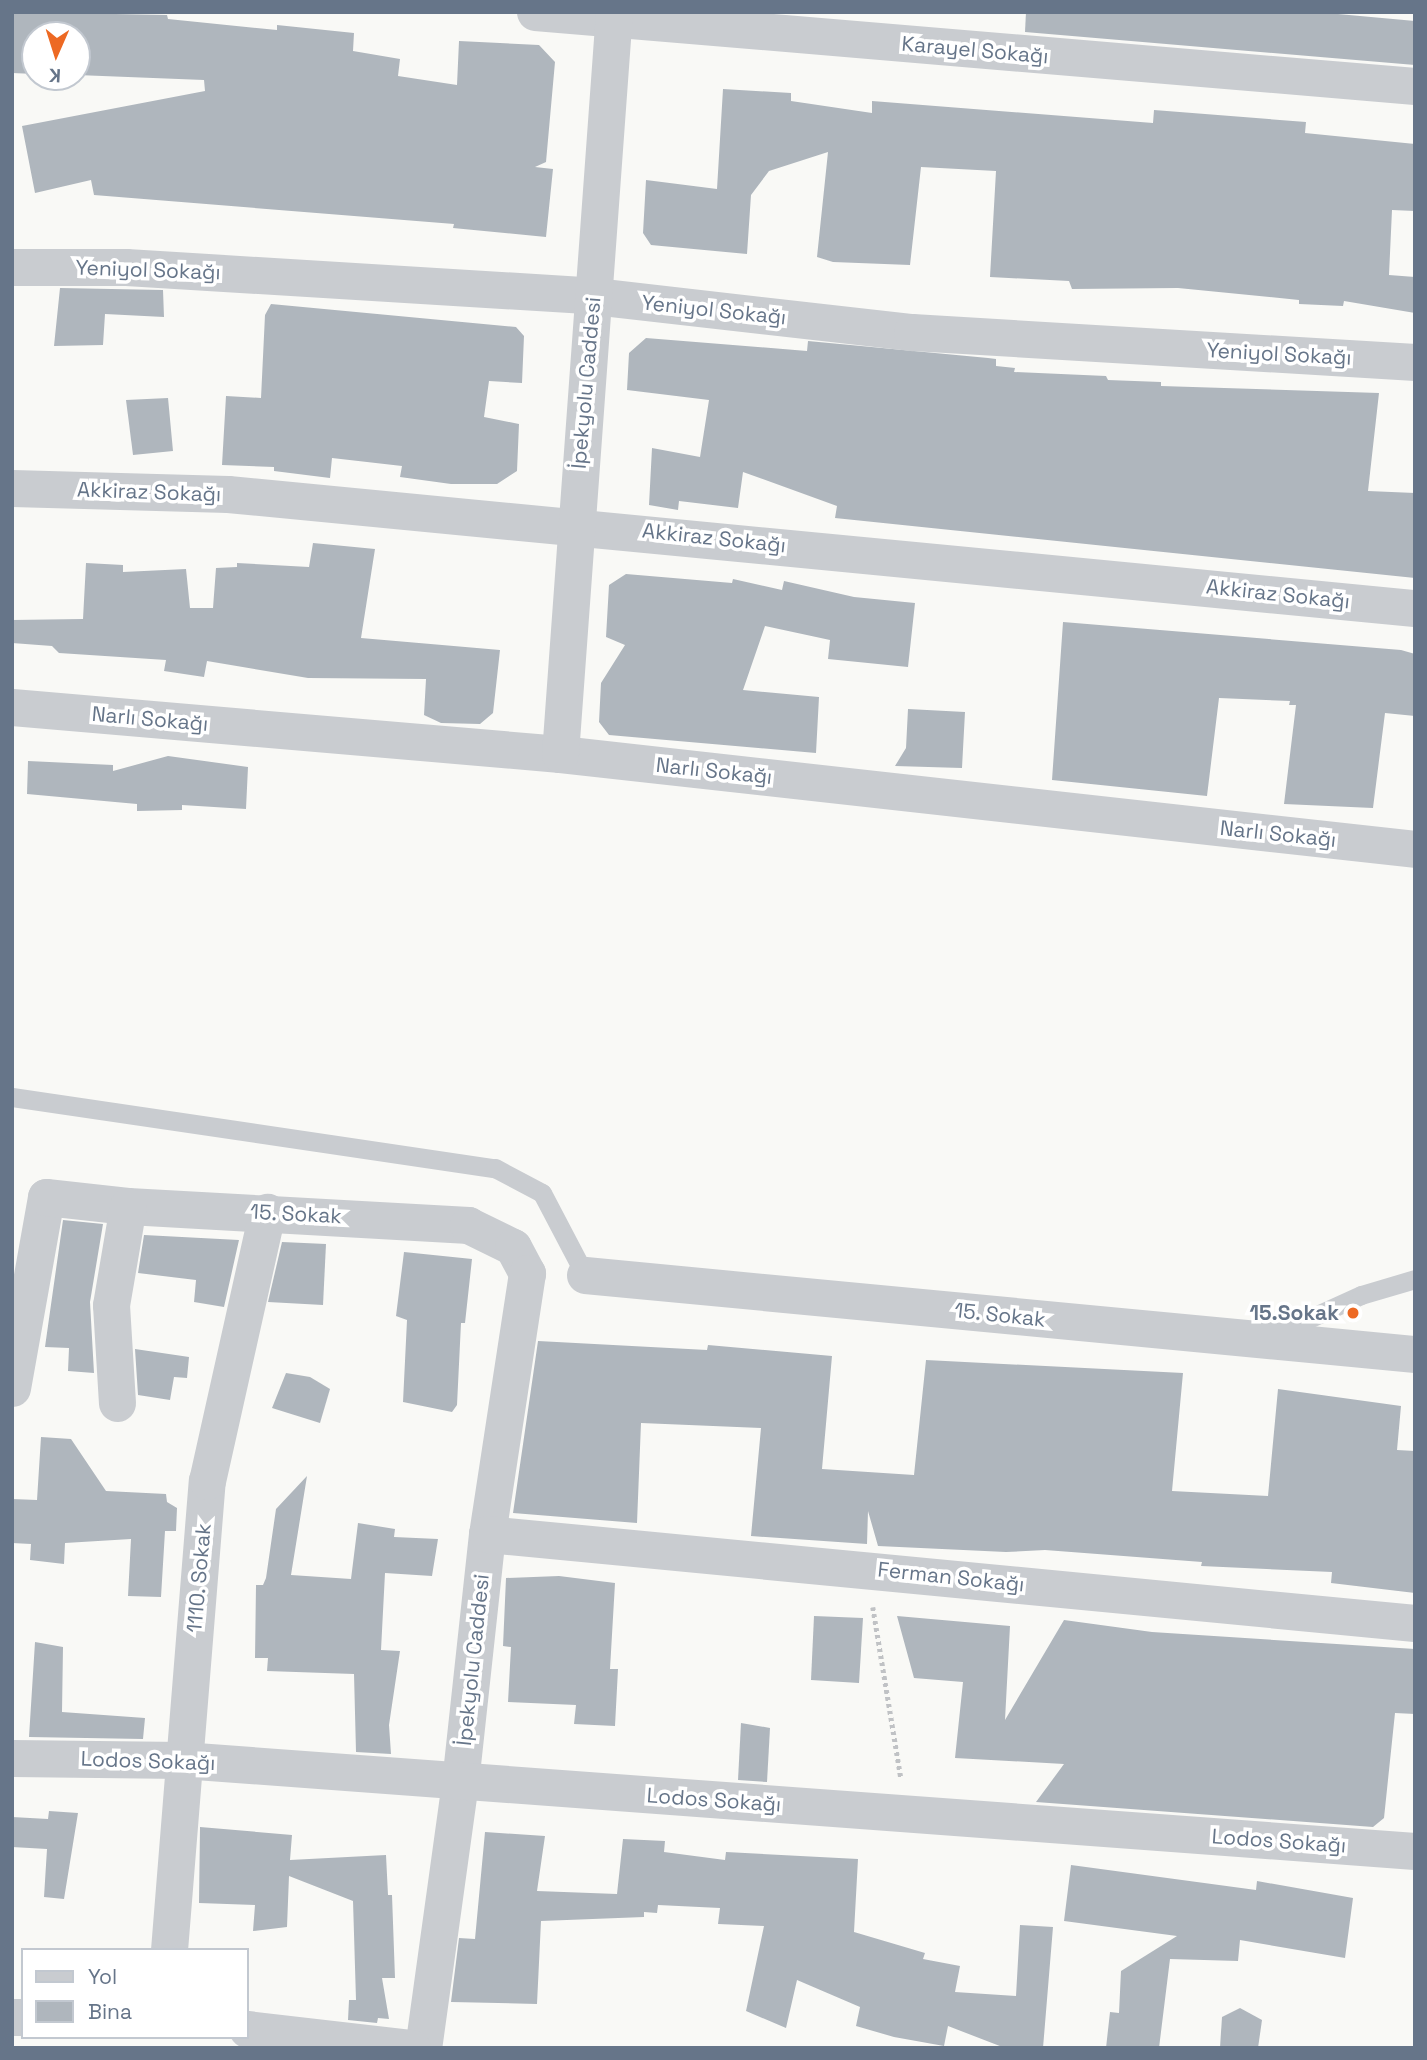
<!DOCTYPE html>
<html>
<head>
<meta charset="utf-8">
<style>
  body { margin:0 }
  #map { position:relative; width:1427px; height:2060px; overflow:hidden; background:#f9f9f6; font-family:"Space Grotesk",sans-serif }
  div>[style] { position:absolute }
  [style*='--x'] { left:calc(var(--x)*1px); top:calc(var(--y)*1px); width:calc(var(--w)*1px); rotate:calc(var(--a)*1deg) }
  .building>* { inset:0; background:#afb6bd }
  .path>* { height:4.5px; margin-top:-2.25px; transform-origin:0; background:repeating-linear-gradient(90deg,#c0c2c5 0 3.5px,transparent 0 7px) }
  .service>* { height:19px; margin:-9.5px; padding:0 9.5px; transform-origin:9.5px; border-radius:9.5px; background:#c9ccd0 }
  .minor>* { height:37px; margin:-18.5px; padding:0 18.5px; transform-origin:18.5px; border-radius:18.5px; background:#c9ccd0 }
  .dots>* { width:19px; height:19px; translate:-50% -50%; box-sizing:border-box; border:4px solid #fff; border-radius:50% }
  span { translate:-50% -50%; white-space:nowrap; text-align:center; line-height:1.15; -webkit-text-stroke:7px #fff; paint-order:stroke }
  .street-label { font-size:21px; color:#667589 }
  .poi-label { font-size:21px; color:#667589; font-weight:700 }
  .right { translate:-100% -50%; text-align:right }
  .frame { position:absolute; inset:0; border:14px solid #667589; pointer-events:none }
  .legend { position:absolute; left:21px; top:1948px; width:228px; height:91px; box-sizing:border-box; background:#fff; border:2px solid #c2c8d0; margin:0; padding:9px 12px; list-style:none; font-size:21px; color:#667589 }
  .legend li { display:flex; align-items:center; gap:14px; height:35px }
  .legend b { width:35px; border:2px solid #c2c8d0 }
  .north { position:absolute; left:21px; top:21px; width:70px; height:70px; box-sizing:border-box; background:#fff; border:2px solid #c2c8d0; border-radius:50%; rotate:183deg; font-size:19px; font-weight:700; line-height:28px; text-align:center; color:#667589 }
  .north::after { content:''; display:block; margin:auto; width:24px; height:32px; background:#ed6923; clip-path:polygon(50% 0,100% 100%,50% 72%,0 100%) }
</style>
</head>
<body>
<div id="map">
  <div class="building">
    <i style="clip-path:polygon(12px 12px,167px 15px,168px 19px,277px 30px,277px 25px,354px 33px,353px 51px,400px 59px,398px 76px,457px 85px,459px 41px,539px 45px,555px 62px,546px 162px,535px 167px,553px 169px,546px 237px,453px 228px,454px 224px,94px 195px,91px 180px,35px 193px,22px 126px,205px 91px,204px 80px,77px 75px,77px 35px,35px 35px,35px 74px,12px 73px)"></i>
    <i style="clip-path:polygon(1026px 12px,1316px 12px,1415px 21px,1415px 65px,1025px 32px)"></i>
    <i style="clip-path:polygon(723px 89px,791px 93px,791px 101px,872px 113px,872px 101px,1153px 123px,1154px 110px,1306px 122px,1305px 133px,1415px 144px,1415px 211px,1392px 210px,1389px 275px,1415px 277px,1415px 313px,1344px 301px,1343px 306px,1299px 304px,1299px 300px,1178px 288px,1072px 289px,1069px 281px,990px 277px,996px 171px,921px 167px,910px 265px,833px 262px,817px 257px,828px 152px,769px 171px,751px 195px,747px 254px,651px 245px,643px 233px,646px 180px,717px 189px)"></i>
    <i style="clip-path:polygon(60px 288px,163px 290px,164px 317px,105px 314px,103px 345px,54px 346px)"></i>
    <i style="clip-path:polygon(271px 304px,516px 327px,524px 336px,522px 383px,489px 381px,484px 417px,519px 424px,517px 471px,497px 484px,451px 484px,400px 477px,402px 466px,332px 458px,330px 478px,274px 471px,274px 467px,222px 465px,226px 396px,261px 398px,265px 315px)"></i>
    <i style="clip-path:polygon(646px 338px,807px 351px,808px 341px,988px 358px,996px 359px,996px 366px,1015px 368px,1014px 372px,1106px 376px,1108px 380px,1161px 382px,1161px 386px,1379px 393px,1368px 491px,1415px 493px,1415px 578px,835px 518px,837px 506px,743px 472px,738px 508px,679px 501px,678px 510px,649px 505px,652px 448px,700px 457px,709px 400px,627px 390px,629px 353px)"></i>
    <i style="clip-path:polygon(168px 398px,173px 451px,133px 455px,126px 400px)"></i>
    <i style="clip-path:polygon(313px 543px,375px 549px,361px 638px,500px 650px,493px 713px,480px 724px,441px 723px,424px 715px,426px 679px,308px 678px,207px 661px,204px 677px,164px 671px,166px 660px,59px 653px,52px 646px,12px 643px,12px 620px,83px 619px,86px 563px,123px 565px,123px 572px,186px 569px,190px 608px,213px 608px,216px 568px,237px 567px,237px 563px,309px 567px)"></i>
    <i style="clip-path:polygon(626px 574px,732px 583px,733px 579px,782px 590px,784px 581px,854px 597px,915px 603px,908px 667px,828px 659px,830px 640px,765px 626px,743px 690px,819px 697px,816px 753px,609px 735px,599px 722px,601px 683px,625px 645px,606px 637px,609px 585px)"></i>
    <i style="clip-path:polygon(1063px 622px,1401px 650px,1415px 654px,1415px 716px,1385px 713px,1373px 808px,1284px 804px,1296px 705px,1289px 705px,1290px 701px,1219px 698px,1207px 796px,1052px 780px)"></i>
    <i style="clip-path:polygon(908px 709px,965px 712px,962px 768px,895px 766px,906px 748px)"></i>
    <i style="clip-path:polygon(168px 756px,248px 767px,246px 809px,182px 805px,182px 810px,137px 811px,137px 804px,27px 794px,28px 761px,113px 765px,113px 771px)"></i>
    <i style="clip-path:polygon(63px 1220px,103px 1224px,90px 1302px,94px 1373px,68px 1371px,69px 1348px,45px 1347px)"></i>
    <i style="clip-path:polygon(144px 1235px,239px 1240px,224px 1307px,194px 1302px,196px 1280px,138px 1273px)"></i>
    <i style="clip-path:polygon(282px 1242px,326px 1244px,323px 1305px,268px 1302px)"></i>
    <i style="clip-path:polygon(404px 1252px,472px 1259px,465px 1323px,461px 1323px,457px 1405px,452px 1412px,403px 1402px,407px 1320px,396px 1316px)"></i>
    <i style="clip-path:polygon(538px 1341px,707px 1350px,708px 1345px,832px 1356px,822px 1469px,914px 1475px,926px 1360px,1183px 1373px,1172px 1491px,1268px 1496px,1278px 1389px,1401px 1406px,1397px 1450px,1415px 1451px,1415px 1593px,1331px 1583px,1332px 1572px,1201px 1566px,1202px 1562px,1045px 1550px,1006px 1552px,878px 1546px,868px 1511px,867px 1544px,751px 1536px,761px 1428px,641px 1423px,637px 1523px,513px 1513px)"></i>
    <i style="clip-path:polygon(135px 1349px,189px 1357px,187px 1378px,174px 1377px,170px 1400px,138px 1395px)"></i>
    <i style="clip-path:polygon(286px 1373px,310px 1377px,330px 1389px,320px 1423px,272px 1408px)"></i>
    <i style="clip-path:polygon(41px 1437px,71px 1439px,106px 1491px,166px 1494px,167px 1502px,177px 1508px,176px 1531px,165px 1531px,161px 1597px,128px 1596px,131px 1539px,65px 1543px,64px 1564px,30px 1560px,31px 1544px,12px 1543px,12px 1499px,37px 1500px)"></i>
    <i style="clip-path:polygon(307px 1476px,291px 1575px,351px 1579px,358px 1523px,395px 1529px,394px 1537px,438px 1539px,432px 1576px,385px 1573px,381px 1650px,400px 1651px,389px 1725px,391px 1754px,356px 1752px,354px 1674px,267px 1671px,268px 1658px,255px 1658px,256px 1585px,263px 1585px,266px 1578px,276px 1509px)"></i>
    <i style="clip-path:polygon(559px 1576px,615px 1583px,610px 1669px,618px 1669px,615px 1726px,574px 1724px,576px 1705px,508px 1702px,511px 1647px,503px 1646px,506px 1578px)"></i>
    <i style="clip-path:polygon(814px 1616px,863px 1618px,859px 1683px,811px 1680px)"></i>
    <i style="clip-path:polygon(897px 1616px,1010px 1626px,1005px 1720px,1064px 1620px,1152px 1632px,1415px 1649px,1415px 1714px,1395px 1713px,1384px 1818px,1373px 1827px,1036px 1802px,1064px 1764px,955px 1758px,963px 1682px,914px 1678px)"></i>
    <i style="clip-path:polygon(35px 1642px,63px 1647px,62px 1712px,145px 1718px,143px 1739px,29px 1737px)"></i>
    <i style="clip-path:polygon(741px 1723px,770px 1728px,767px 1782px,738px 1780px)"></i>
    <i style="clip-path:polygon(49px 1811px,78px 1813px,64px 1899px,44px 1897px,47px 1849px,12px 1847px,12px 1817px,48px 1819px)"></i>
    <i style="clip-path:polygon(200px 1827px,292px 1835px,290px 1860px,386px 1855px,388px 1895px,392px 1895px,395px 1978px,382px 1978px,389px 2019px,378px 2018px,377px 2023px,348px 2020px,349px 2000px,356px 2000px,353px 1901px,289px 1876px,287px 1927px,253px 1931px,255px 1905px,199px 1903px)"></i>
    <i style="clip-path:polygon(485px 1832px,545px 1836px,537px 1891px,617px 1894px,623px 1839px,665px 1841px,664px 1852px,725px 1860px,726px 1852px,858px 1859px,854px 1932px,925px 1953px,923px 1959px,960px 1966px,955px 1992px,1016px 1996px,1020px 1925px,1053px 1927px,1043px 2048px,1005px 2048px,948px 2026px,944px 2046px,894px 2037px,856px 2026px,860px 2007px,797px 1980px,786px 2028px,746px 2011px,764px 1926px,718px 1924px,720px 1908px,658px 1905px,657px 1913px,644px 1912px,644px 1917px,541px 1921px,537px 2004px,451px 2002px,459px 1938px,475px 1939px)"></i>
    <i style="clip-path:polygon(1071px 1865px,1256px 1890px,1257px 1881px,1353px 1898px,1345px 1958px,1240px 1940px,1238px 1961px,1170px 1959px,1159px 2048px,1106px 2048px,1110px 2012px,1119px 2013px,1121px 1971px,1177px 1936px,1064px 1921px)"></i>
    <i style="clip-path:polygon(1240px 2008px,1262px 2020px,1258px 2048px,1220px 2048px,1222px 2017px)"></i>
  </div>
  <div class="path">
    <i style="--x:873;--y:1607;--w:173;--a:80.7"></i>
  </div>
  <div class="service">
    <i style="--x:12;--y:1097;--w:488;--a:8.4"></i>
    <i style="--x:495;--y:1168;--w:53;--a:28"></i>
    <i style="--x:542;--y:1193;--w:93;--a:62.3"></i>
    <i style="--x:1273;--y:1335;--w:97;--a:-24.4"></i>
    <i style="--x:1361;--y:1295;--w:56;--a:-16.5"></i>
  </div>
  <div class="minor">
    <i style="--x:535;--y:12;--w:883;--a:4.81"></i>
    <i style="--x:12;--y:267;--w:114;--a:0"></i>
    <i style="--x:126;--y:267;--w:469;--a:3.5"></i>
    <i style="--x:594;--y:296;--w:320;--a:6.5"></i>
    <i style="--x:912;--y:332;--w:504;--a:3.41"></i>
    <i style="--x:12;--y:488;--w:216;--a:1.6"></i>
    <i style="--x:228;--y:494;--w:1192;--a:5.49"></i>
    <i style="--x:12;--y:707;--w:550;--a:4.9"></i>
    <i style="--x:560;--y:754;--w:860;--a:6.34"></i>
    <i style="--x:560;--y:754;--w:744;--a:-85.84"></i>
    <i style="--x:585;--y:1275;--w:834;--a:5.44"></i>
    <i style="--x:12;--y:1388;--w:194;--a:-79.9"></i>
    <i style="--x:46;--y:1197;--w:82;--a:6.3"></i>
    <i style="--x:128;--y:1206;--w:341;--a:3.2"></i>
    <i style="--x:468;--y:1225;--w:50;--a:26.1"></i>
    <i style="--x:513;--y:1247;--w:30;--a:62"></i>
    <i style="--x:527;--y:1273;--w:264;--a:98.7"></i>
    <i style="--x:487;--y:1534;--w:249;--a:96.2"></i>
    <i style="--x:460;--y:1782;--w:269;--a:97.9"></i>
    <i style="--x:117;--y:1403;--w:98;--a:-93.5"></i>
    <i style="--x:111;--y:1305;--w:100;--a:-80.3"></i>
    <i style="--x:487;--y:1534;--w:932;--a:5.48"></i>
    <i style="--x:12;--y:1758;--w:170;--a:0.7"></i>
    <i style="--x:182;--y:1760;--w:1236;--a:4.22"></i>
    <i style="--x:169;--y:1950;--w:471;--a:-85.4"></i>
    <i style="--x:207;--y:1481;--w:276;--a:-77.4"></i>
    <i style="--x:12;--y:2017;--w:11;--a:0"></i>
    <i style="--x:247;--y:2029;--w:166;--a:6.6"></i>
  </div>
  <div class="dots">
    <i style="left:1353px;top:1313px;background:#ed6923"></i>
  </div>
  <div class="street-label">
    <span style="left:975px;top:50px;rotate:5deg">Karayel Sokağı</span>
    <span style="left:148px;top:270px;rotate:2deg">Yeniyol Sokağı</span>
    <span style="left:714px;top:310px;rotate:6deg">Yeniyol Sokağı</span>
    <span style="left:1279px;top:354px;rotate:3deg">Yeniyol Sokağı</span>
    <span style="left:586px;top:383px;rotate:-85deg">İpekyolu Caddesi</span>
    <span style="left:149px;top:492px;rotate:2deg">Akkiraz Sokağı</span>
    <span style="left:714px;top:538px;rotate:6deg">Akkiraz Sokağı</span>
    <span style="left:1278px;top:594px;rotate:6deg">Akkiraz Sokağı</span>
    <span style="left:150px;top:719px;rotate:5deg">Narlı Sokağı</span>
    <span style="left:714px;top:771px;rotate:6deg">Narlı Sokağı</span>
    <span style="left:1278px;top:834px;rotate:6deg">Narlı Sokağı</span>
    <span style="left:296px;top:1214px;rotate:3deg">15. Sokak</span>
    <span style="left:1000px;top:1315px;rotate:6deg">15. Sokak</span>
    <span style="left:951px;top:1577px;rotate:6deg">Ferman Sokağı</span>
    <span style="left:199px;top:1578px;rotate:-85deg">1110. Sokak</span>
    <span style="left:473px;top:1660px;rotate:-84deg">İpekyolu Caddesi</span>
    <span style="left:148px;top:1761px;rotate:2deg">Lodos Sokağı</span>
    <span style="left:714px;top:1800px;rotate:4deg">Lodos Sokağı</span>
    <span style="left:1279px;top:1841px;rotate:4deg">Lodos Sokağı</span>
  </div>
  <div class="poi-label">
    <span class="right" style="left:1339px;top:1313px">15.Sokak</span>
  </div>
  <div class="frame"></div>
  <ul class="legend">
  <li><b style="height:9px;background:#c9ccd0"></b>Yol</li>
  <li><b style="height:19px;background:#afb6bd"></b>Bina</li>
  </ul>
  <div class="north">K</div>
</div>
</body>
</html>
